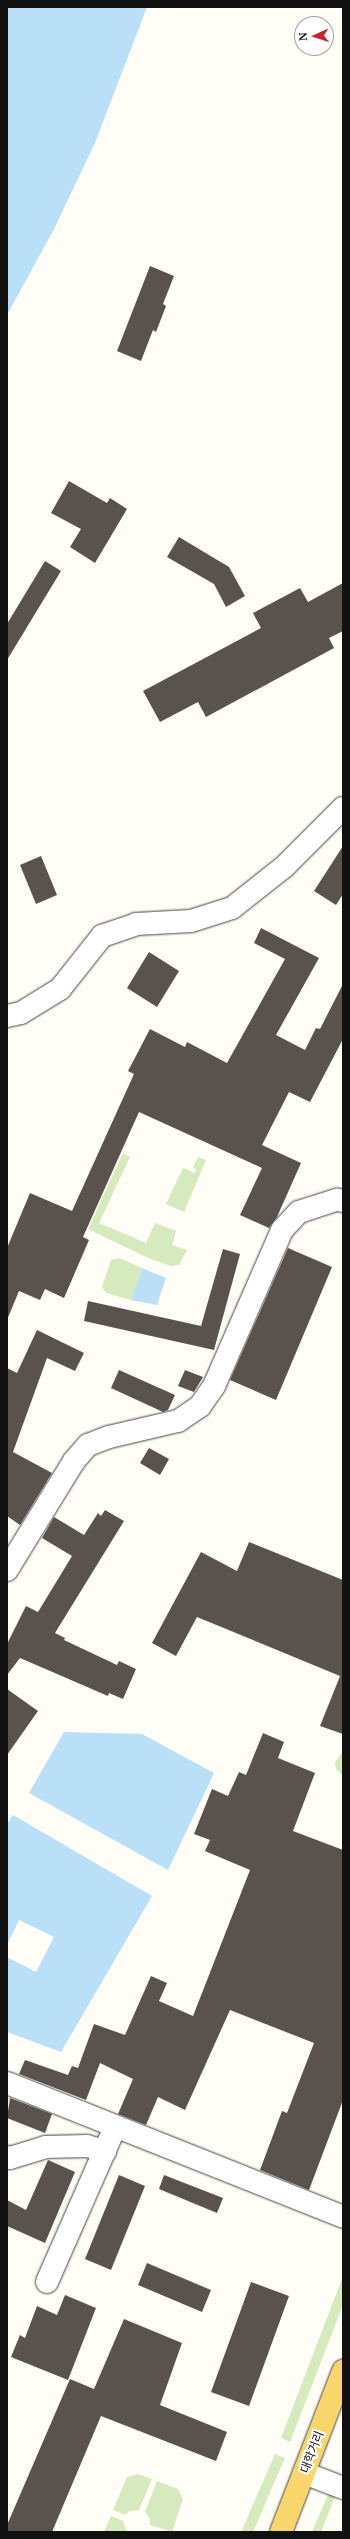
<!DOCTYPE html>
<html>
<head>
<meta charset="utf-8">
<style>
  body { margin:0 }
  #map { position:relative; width:350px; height:2539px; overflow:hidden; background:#fffdf5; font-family:"Noto Serif","Noto Sans KR",serif }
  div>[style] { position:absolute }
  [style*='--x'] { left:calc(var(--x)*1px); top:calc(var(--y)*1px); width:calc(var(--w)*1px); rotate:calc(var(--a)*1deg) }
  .green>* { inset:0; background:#d5ebbd }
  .water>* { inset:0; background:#b9e0f7 }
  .building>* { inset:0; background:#5a524d }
  .roads { filter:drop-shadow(0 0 1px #444) drop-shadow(0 0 1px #444) }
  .minor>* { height:22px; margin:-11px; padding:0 11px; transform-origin:11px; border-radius:11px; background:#fff }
  .major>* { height:22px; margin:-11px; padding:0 11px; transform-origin:11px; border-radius:11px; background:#f9d66b }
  span { translate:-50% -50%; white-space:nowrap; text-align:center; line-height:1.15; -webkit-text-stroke:4px #fff; paint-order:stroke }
  .street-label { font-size:12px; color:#111 }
  .frame { position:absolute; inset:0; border:8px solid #111; pointer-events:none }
  .north { position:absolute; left:294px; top:16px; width:40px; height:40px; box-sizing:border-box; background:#fff; border:1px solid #a0a0a0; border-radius:50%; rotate:267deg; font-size:11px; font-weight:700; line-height:16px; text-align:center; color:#111 }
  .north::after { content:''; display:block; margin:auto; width:14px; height:18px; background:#c4262e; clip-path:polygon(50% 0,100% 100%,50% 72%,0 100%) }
</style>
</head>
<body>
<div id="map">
  <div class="green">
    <i style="clip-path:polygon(123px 1153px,130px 1157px,99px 1223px,146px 1243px,155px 1223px,176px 1231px,172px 1245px,187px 1250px,179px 1265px,171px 1266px,148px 1258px,88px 1229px)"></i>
    <i style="clip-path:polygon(198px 1157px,206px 1160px,184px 1212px,166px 1204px,183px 1168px,195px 1173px,196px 1169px,193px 1167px)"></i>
    <i style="clip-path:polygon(119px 1258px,142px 1268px,131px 1300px,106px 1293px,102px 1287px,111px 1260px)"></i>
    <i style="clip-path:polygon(343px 1751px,343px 1776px,336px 1769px,335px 1762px)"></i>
    <i style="clip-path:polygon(343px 2276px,343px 2305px,290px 2442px,281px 2438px)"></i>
    <i style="clip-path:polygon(275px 2454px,285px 2458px,253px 2532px,241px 2532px)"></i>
    <i style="clip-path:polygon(138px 2474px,152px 2479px,139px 2510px,130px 2511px,125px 2515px,113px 2510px,127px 2477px)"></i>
    <i style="clip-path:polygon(157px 2481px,178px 2489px,183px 2499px,172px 2532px,150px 2525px,150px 2519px,145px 2512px)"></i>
    <i style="clip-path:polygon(330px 2490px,337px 2492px,321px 2532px,312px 2532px)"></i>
    <i style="clip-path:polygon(111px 2516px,123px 2521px,127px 2532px,104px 2532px)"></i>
  </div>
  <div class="water">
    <i style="clip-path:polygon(7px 7px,147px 7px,95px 143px,53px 231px,7px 315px)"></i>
    <i style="clip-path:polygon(142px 1268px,166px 1278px,157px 1305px,131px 1300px)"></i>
    <i style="clip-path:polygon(64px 1732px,142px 1734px,214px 1773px,168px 1870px,29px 1793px)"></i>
    <i style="clip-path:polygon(13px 1815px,152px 1896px,61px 2052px,7px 2032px,7px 1957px,36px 1972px,54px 1937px,19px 1920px,7px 1945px,7px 1824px)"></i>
  </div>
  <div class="building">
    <i style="clip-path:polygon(150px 266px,174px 276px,163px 304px,166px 306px,156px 332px,153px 330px,141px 361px,117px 351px)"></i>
    <i style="clip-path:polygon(69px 481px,107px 503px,110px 498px,127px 509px,95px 563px,70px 547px,81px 529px,51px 513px)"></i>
    <i style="clip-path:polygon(179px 537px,229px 567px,245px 596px,226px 607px,214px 584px,167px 557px)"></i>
    <i style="clip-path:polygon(45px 561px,61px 571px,7px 660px,7px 624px)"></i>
    <i style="clip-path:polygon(343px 583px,343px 631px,329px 638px,334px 648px,206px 717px,198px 702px,160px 722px,143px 691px,261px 628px,253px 613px,300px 588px,308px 602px)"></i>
    <i style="clip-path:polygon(343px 846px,343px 894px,336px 905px,314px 891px)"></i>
    <i style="clip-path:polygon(41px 856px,57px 895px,36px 904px,20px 865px)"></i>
    <i style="clip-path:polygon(261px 928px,319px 958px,276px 1035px,305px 1050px,316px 1028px,320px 1029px,343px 984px,343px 1039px,310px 1102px,289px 1092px,262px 1145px,301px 1163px,277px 1217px,269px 1228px,240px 1215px,262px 1168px,139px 1112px,83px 1237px,89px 1240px,64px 1298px,45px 1289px,40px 1300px,19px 1291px,7px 1320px,7px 1248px,30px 1193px,72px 1211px,134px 1074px,128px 1071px,150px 1029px,185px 1047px,187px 1042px,227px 1063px,285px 959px,254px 943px)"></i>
    <i style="clip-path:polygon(149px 952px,179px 971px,157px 1007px,127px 988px)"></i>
    <i style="clip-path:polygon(288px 1248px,332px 1267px,276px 1400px,230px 1380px)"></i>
    <i style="clip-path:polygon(223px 1249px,240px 1254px,214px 1350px,84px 1321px,88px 1301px,201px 1326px)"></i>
    <i style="clip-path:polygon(37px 1330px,84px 1353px,75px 1371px,47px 1358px,13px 1452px,52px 1473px,20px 1525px,7px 1516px,7px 1368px,17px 1373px)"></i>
    <i style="clip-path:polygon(119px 1370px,175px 1395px,168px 1410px,163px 1412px,111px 1388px)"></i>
    <i style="clip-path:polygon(185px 1370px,203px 1377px,194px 1392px,178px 1386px)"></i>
    <i style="clip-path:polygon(149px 1448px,169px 1459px,160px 1475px,140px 1463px)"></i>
    <i style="clip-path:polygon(105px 1510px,124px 1521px,55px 1633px,65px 1638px,64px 1640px,117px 1665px,119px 1661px,136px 1669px,123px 1699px,109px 1693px,108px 1696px,20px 1658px,7px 1675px,7px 1644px,26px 1606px,38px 1612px,72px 1556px,42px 1538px,54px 1517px,84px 1535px,98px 1513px,101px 1516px)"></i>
    <i style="clip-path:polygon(249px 1542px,343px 1580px,343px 1734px,320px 1726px,340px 1676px,197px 1617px,176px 1656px,152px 1643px,201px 1552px,237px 1571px)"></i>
    <i style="clip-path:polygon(7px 1689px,38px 1711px,7px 1755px)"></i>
    <i style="clip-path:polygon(263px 1733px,284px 1742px,278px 1758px,315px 1773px,293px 1831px,343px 1850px,343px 2100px,309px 2190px,260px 2170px,282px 2111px,287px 2113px,314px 2043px,230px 2010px,185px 2110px,158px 2097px,146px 2125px,118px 2114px,133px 2079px,100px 2063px,86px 2100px,19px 2074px,25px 2060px,68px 2075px,72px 2066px,78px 2068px,94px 2024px,125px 2035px,151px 1976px,167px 1983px,159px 2001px,193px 2016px,250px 1870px,205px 1851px,210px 1840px,194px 1834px,212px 1789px,228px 1796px,239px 1772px,246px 1775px)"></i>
    <i style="clip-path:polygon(10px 2098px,52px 2114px,45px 2133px,7px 2118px)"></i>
    <i style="clip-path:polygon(48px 2160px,75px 2172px,45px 2243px,7px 2226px,7px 2200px,26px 2210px)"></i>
    <i style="clip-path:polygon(119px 2175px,145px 2186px,111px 2270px,85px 2259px)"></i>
    <i style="clip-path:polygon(164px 2175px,223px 2198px,217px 2213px,159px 2189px)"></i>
    <i style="clip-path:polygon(147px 2263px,211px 2290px,202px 2312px,138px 2285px)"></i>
    <i style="clip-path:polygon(251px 2282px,289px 2296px,249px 2406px,211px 2392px)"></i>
    <i style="clip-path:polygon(65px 2295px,96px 2308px,68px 2380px,11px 2357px,20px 2335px,25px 2338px,37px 2306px,57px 2315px)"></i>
    <i style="clip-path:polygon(124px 2319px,182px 2343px,160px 2405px,227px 2432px,216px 2461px,101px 2416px,52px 2532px,7px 2532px,7px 2525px,70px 2379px,94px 2389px)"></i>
  </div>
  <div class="roads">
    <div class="minor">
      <i style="--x:7;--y:1016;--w:14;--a:-12"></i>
      <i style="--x:21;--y:1013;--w:46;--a:-31.6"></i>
      <i style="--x:60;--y:989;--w:68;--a:-51.6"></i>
      <i style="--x:102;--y:936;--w:36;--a:-19"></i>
      <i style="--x:136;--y:924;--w:55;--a:-3.1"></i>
      <i style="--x:191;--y:921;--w:43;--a:-17.6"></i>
      <i style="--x:232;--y:908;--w:68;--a:-38.4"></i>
      <i style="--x:285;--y:866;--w:82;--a:-45"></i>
      <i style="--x:7;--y:1570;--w:128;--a:-58.4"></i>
      <i style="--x:74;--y:1461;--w:21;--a:-49"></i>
      <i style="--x:88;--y:1445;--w:22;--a:-21"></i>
      <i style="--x:109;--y:1437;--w:71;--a:-13.1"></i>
      <i style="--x:178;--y:1421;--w:27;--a:-34"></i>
      <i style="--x:200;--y:1406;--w:24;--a:-55"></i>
      <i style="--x:214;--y:1386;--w:170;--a:-66.4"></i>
      <i style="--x:282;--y:1230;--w:25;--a:-47"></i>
      <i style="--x:299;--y:1212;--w:40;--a:-18"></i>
      <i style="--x:337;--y:1200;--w:6;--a:9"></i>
      <i style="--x:7;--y:2083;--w:362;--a:21.7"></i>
      <i style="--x:7;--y:2157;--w:3;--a:18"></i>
      <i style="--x:10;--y:2158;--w:37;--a:-17"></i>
      <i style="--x:45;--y:2147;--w:42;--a:-1.4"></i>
      <i style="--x:87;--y:2146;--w:19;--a:16"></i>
      <i style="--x:47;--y:2282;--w:169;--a:-66.3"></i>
      <i style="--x:304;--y:2473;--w:42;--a:21"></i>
    </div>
    <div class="major">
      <i style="--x:281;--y:2532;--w:173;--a:-68.9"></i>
    </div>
  </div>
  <div class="street-label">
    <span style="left:312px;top:2452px;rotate:-69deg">대학거리</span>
  </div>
  <div class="frame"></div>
  <div class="north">N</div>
</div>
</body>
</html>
